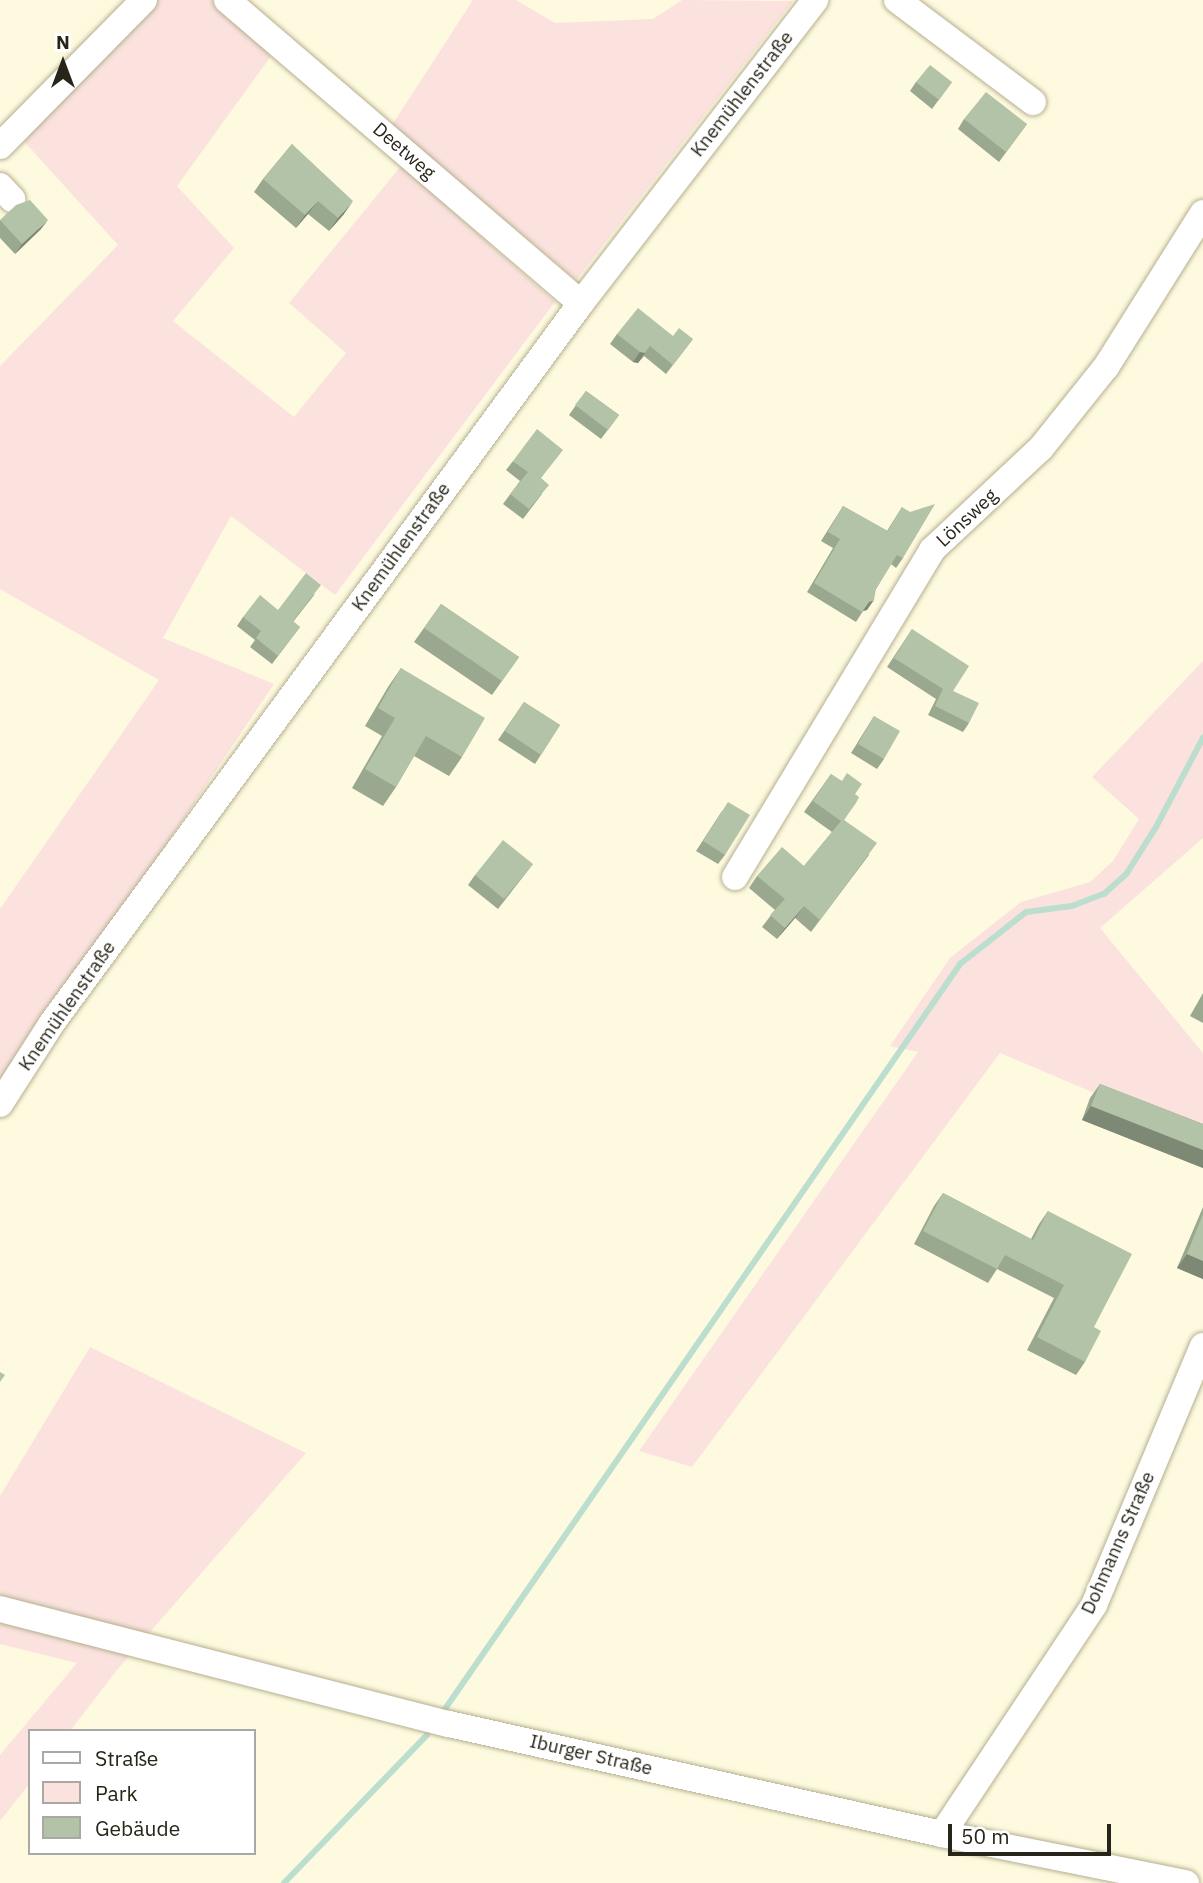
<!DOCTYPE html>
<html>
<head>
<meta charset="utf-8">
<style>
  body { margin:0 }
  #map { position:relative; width:1203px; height:1883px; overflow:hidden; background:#fefadf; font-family:"IBM Plex Sans",sans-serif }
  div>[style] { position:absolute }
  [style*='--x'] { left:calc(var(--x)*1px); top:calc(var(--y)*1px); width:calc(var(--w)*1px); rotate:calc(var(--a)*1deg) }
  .green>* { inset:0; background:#fbe2de }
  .stream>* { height:6px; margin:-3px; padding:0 3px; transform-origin:3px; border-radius:3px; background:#bbdece }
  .roads { filter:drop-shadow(0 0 2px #b5af90) drop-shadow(0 0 2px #b5af90) }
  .minor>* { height:26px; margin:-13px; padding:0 13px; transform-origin:13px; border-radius:13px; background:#fff }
  .wall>* { inset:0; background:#9aa890 }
  .shaded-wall>* { inset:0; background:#7d8875 }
  .building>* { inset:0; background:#b3c3a7 }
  span { translate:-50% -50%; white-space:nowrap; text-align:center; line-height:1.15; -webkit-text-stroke:5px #fff; paint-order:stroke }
  .street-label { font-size:19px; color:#272519 }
  .legend { position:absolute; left:28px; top:1729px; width:228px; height:126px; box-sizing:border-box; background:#fff; border:2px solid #a9a8a3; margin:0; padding:9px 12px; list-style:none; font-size:21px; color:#272519 }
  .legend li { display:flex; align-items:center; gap:14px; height:35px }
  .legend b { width:35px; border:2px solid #a9a8a3 }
  .north { position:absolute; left:28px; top:28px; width:70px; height:70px; -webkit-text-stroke:5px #fff; paint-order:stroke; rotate:0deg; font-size:19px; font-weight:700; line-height:28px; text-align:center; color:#272519 }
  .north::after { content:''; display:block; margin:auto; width:24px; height:32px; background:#272519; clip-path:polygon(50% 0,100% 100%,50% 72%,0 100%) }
  .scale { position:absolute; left:948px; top:1824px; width:163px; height:32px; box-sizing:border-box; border:4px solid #272519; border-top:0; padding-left:9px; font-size:21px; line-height:24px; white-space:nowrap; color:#272519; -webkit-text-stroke:5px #fff; paint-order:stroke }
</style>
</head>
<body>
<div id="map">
  <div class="green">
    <i style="clip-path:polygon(156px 0,213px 0,274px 52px,177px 186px,234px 248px,173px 321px,294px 417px,346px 353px,289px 303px,401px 166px,555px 302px,335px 595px,231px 516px,163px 638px,274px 684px,0 1092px,0 909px,159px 680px,0 589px,0 366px,118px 245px,19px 136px)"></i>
    <i style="clip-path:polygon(473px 0,516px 0,555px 23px,653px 19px,682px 0,793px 1px,576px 280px,392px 125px)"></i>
    <i style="clip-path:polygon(1203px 661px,1203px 838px,1100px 928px,1203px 1053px,1203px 1139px,1000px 1053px,692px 1467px,639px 1451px,918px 1052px,890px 1046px,950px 958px,1021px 902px,1090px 882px,1113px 861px,1139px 819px,1092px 777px)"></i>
    <i style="clip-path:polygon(90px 1347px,306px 1453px,117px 1670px,70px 1731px,30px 1731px,30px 1783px,0 1821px,0 1755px,77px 1663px,0 1644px,0 1496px)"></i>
  </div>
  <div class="stream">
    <i style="--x:445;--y:1709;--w:906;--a:-55.34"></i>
    <i style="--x:960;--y:964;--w:84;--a:-38.2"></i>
    <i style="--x:1026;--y:912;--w:46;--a:-7.4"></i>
    <i style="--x:1072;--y:906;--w:34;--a:-21"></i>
    <i style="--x:1104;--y:894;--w:31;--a:-42"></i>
    <i style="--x:1127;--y:873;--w:54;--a:-57.8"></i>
    <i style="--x:1156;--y:827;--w:101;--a:-62.2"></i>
    <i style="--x:284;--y:1883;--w:206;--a:-46"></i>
  </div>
  <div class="roads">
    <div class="minor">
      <i style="--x:227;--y:0;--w:466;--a:40.6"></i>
      <i style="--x:897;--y:0;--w:170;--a:36.9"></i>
      <i style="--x:0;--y:146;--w:205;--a:-45.4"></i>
      <i style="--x:0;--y:186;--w:18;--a:47"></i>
      <i style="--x:735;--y:877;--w:382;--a:-58.9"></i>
      <i style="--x:932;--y:550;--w:149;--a:-43.1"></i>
      <i style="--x:1041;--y:448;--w:104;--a:-51.3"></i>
      <i style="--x:1106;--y:367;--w:182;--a:-57.8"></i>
      <i style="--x:0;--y:1104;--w:96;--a:-57.3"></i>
      <i style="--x:52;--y:1023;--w:893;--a:-53.69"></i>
      <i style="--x:581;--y:303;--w:383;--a:-52.3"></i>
      <i style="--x:0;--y:1609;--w:463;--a:14.4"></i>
      <i style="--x:449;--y:1724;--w:505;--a:12.58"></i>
      <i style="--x:942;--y:1834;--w:249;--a:11.4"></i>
      <i style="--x:942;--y:1834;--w:275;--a:-56.4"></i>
      <i style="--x:1094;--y:1605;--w:281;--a:-67.2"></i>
    </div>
  </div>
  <div class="wall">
    <i style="clip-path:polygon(916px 82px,952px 82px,932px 109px,910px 91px)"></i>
    <i style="clip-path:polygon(964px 119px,1027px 124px,999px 162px,958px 129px)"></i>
    <i style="clip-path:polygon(292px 144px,344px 214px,329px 231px,308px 214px,296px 228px,254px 192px,263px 179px)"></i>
    <i style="clip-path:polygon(0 220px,41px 229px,15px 254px,0 238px)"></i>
    <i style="clip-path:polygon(617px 334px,673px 336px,693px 339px,666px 374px,644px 356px,638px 363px,633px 362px,610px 344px)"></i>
    <i style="clip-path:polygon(586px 391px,619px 415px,601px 439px,569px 415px)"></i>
    <i style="clip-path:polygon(513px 461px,541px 479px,542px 494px,523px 519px,503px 504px,520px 481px,506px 470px)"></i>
    <i style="clip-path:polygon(843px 506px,887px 531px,902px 507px,903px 558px,896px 568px,891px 564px,876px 589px,867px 610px,863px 611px,856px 622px,807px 592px,833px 548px,821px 541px)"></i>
    <i style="clip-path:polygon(315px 594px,293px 622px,300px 627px,272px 664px,250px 647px,255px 640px,237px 626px,243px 617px,278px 610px)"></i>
    <i style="clip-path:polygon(441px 604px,519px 657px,492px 695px,414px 642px)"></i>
    <i style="clip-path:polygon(912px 629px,953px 691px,969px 723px,963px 732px,928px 715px,936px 699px,887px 667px)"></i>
    <i style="clip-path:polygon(401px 668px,462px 757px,449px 776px,414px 756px,396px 787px,383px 806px,352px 788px,382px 736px,365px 726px,388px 687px)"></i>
    <i style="clip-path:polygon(524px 702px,560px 725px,535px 764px,498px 740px)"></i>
    <i style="clip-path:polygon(874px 716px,884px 759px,877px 769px,851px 753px)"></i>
    <i style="clip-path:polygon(831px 774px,855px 794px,844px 820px,869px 855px,811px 932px,795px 918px,777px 939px,762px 927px,775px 910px,749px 888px,757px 876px,804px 866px,832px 832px,804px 812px)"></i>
    <i style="clip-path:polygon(722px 811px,725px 855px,718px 864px,696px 851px)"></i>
    <i style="clip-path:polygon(533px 864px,498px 909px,468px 885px,475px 875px)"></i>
    <i style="clip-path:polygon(1203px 993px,1203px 1023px,1190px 1016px)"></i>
    <i style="clip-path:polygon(1100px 1084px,1203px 1124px,1203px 1168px,1082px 1120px,1090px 1098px)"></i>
    <i style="clip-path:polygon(943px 1193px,1031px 1239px,1039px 1224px,1048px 1211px,1094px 1327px,1085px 1362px,1076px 1375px,1027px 1350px,1054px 1298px,997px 1269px,988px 1283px,914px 1244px,934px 1206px)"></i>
    <i style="clip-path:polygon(1203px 1207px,1203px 1279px,1177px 1268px)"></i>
  </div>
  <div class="shaded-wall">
    <i style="clip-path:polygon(318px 201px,308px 214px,296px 228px,305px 215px)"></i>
    <i style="clip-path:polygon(353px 201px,344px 214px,329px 231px,338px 218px)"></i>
    <i style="clip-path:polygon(48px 220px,41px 229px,15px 254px,22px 244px)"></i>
    <i style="clip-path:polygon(650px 346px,638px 363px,633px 362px,640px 352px)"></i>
    <i style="clip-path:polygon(874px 600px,867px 610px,862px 611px,869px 602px)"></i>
    <i style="clip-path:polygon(804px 906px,795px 918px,777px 939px,785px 928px)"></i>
    <i style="clip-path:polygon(1091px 1106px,1203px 1150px,1203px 1168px,1082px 1120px)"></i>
    <i style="clip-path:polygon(1187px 1254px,1203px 1261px,1203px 1279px,1177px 1268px)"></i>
  </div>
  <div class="building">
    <i style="clip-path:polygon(930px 65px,952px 82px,939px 100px,916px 82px)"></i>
    <i style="clip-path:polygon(986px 92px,1027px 124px,1006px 152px,964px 119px)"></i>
    <i style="clip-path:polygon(292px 144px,353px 201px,338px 218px,318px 201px,305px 215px,263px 179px)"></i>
    <i style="clip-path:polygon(30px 200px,48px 220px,22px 244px,0 220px,16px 205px)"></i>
    <i style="clip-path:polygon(638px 308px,673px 336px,679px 328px,693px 339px,673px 365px,650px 346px,645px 353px,640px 352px,617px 334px)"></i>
    <i style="clip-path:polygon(586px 391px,619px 415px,608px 430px,575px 405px)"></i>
    <i style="clip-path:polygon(537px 429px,563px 450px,541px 478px,549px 485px,529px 509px,510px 494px,528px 472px,513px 461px)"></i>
    <i style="clip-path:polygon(935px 504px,903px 558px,897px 555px,876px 589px,874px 600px,869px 602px,862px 612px,814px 583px,840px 539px,828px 532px,843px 506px,888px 531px,902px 507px,910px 512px)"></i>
    <i style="clip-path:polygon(306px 573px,321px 585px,293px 621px,300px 627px,278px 656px,256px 638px,261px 631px,243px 617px,260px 595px,278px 610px)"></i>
    <i style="clip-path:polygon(441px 604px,519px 657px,502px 681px,424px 628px)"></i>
    <i style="clip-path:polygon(912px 629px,969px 666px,953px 691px,979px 703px,969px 723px,935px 706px,943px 689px,894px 658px)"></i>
    <i style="clip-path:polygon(401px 668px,485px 718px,462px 757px,426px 736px,396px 787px,365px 769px,395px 718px,378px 708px)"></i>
    <i style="clip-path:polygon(524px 702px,560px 725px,541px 755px,505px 731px)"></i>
    <i style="clip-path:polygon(874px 716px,900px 731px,884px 759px,858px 744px)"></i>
    <i style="clip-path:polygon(847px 773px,862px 784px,855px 794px,859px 797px,856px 803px,844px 820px,877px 843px,820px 920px,804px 906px,785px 928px,770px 915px,785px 899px,757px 876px,782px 847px,804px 866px,841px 821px,813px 801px,831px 774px,842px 781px)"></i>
    <i style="clip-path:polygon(728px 802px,750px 815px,725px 855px,703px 841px)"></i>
    <i style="clip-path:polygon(503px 840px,533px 864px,504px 899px,475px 875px)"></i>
    <i style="clip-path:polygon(1100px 1084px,1203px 1124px,1203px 1150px,1091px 1106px)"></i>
    <i style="clip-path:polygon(943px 1193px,1033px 1240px,1048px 1211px,1132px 1254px,1094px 1327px,1101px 1331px,1085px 1362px,1037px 1337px,1064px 1285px,1005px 1255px,997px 1269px,923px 1231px)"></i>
    <i style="clip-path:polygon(1203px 1214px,1203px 1261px,1187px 1254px)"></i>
    <i style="clip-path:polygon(0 1372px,5px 1375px,0 1382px)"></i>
  </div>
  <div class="street-label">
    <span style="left:742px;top:94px;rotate:-52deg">Knemühlenstraße</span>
    <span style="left:404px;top:151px;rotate:41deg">Deetweg</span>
    <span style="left:967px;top:518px;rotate:-43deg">Lönsweg</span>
    <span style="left:401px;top:547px;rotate:-54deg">Knemühlenstraße</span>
    <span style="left:67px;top:1006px;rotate:-55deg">Knemühlenstraße</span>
    <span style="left:1118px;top:1543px;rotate:-66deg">Dohmanns Straße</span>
    <span style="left:591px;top:1755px;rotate:13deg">Iburger Straße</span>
  </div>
  <ul class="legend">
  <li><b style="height:9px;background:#fff"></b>Straße</li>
  <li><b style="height:19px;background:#fbe2de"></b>Park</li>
  <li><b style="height:19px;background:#b3c3a7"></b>Gebäude</li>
  </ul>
  <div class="north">N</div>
  <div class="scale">50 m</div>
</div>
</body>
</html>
